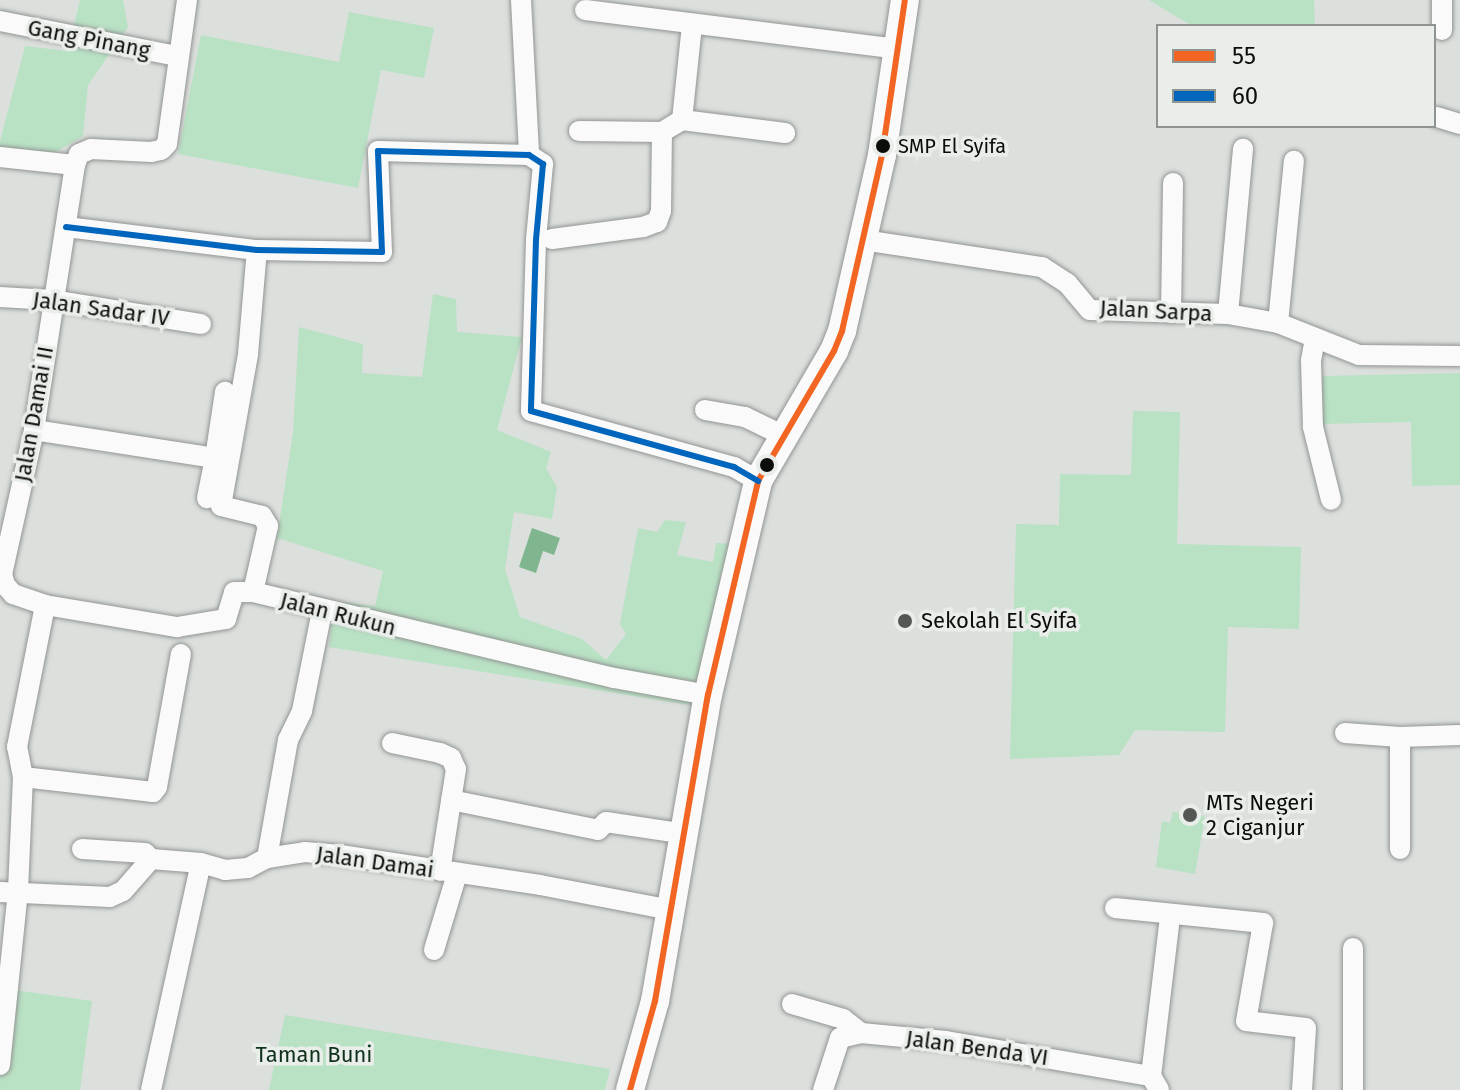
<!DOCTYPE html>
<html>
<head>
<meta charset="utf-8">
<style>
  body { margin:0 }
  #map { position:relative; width:1460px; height:1090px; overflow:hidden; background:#dce0dd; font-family:"Fira Sans",sans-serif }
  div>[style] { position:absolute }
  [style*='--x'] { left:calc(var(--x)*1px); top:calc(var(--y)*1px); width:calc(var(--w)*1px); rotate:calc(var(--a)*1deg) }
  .green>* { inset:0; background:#b9e1c4 }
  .water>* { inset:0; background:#7fb690 }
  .roads { filter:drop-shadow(0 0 2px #929593) drop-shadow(0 0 2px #929593) }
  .street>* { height:20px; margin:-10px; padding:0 10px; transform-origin:10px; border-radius:10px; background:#fafafa }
  .secondary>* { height:28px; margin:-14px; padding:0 14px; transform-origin:14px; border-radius:14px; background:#fafafa }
  .bus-1>* { height:6px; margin:-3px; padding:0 3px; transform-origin:3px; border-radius:3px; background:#f26522 }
  .bus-2>* { height:6px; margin:-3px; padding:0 3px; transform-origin:3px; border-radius:3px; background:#0065bd }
  .dots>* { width:22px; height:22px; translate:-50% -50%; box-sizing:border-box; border:4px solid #e9eeea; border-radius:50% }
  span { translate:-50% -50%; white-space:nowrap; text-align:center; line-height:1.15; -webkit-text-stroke:7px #e9eeea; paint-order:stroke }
  .bus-label { font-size:20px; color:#0b0d0b }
  .left { translate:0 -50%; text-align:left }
  .street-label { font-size:22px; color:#0b0d0b }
  .poi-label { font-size:22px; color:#0b0d0b }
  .park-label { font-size:22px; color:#0f311b }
  .legend { position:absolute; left:1156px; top:24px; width:280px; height:104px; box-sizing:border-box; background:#e9eeea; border:2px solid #909491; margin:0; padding:10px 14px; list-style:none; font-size:24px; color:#0b0d0b }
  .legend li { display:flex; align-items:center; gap:16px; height:40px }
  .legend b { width:40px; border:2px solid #909491 }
</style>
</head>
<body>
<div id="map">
  <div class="green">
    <i style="clip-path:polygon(80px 0,123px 0,128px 27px,88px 85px,83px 136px,30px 167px,0 167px,0 141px,25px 46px,68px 51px)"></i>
    <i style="clip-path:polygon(1149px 0,1314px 0,1315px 26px,1192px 26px)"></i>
    <i style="clip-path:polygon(349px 12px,434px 28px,424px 78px,381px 70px,358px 188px,178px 154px,201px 35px,339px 62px)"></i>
    <i style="clip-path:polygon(433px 294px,456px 299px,457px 332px,522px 337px,497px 430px,551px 452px,546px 468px,557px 487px,552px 519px,514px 512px,505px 569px,520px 617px,582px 639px,606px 660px,626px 634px,620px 624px,638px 528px,657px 532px,665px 520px,686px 522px,677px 555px,713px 562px,716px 543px,733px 544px,695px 706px,329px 647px,334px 601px,375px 606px,383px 571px,277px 538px,293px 432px,299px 327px,363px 344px,362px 373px,422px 377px)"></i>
    <i style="clip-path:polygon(1460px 373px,1460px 485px,1412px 486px,1411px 422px,1322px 424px,1322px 376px)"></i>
    <i style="clip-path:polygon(1133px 411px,1180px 412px,1177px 544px,1301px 547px,1299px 629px,1228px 627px,1225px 732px,1135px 730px,1119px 755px,1010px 759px,1016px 524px,1059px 525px,1060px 474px,1131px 475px)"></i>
    <i style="clip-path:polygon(1173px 812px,1205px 816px,1195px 874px,1156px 867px,1162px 821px,1170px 823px)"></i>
    <i style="clip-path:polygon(8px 989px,92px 1001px,80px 1090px,0 1090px,0 1044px)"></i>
    <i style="clip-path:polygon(285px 1015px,610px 1069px,605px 1090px,269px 1090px)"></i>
  </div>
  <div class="water">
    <i style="clip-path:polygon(532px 528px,560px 538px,554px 555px,543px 551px,536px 573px,519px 567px)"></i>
  </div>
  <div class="roads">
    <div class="street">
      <i style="--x:187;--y:0;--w:145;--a:97.9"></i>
      <i style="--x:167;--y:144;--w:8;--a:135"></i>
      <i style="--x:161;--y:150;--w:10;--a:169"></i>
      <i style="--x:151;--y:152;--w:60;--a:-177.1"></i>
      <i style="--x:91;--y:149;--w:13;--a:157"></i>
      <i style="--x:79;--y:154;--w:12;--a:110"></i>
      <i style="--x:75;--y:165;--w:268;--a:98.8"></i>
      <i style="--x:34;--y:430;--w:148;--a:102.5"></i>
      <i style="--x:2;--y:574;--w:11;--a:75"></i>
      <i style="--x:5;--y:585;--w:12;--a:48"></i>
      <i style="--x:13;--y:594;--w:34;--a:19"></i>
      <i style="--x:45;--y:605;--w:134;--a:9.5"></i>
      <i style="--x:177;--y:627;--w:50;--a:-9.3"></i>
      <i style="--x:226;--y:619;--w:28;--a:-73"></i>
      <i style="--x:234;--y:592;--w:19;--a:0"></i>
      <i style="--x:253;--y:592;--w:371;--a:13.4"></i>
      <i style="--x:614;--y:678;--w:96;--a:10.3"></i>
      <i style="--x:521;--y:0;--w:155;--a:87"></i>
      <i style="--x:585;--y:10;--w:315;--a:7.1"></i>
      <i style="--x:0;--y:21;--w:180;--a:11.2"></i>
      <i style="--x:1442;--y:30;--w:30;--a:-90"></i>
      <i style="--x:1437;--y:117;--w:24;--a:17"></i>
      <i style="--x:682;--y:120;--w:104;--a:7.2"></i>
      <i style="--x:579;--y:131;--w:83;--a:0.7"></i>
      <i style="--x:0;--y:157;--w:75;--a:6.1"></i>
      <i style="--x:66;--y:227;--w:192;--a:6.9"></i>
      <i style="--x:257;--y:250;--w:125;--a:0.9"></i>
      <i style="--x:382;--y:252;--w:101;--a:-92.3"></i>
      <i style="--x:378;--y:151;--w:151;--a:1.5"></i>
      <i style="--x:529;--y:155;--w:17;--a:33"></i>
      <i style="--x:543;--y:164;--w:76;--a:95.3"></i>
      <i style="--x:536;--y:240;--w:171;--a:91.7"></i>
      <i style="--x:531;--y:411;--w:211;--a:15.4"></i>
      <i style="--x:734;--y:467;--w:28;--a:30"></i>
      <i style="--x:552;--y:239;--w:92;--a:-7.5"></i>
      <i style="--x:643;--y:227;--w:15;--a:-20"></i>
      <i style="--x:657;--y:222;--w:12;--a:-70"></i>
      <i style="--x:661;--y:211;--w:79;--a:-89.3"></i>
      <i style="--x:662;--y:132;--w:23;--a:-31"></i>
      <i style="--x:682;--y:120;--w:96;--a:-84"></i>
      <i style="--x:863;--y:240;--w:181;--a:8.6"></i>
      <i style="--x:1042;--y:267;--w:30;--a:33"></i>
      <i style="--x:1067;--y:283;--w:35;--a:50"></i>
      <i style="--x:1090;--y:310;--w:138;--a:1.7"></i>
      <i style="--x:1228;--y:314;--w:51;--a:10.2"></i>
      <i style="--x:1278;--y:323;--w:87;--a:21.6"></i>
      <i style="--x:1359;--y:355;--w:101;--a:0.6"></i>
      <i style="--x:0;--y:297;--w:52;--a:3.3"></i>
      <i style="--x:52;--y:300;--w:151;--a:9.2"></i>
      <i style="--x:1171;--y:313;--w:130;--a:-89.1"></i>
      <i style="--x:1228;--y:314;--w:166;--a:-84.8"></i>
      <i style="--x:1278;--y:323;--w:163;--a:-84.4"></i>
      <i style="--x:1315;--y:338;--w:23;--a:100"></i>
      <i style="--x:1311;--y:361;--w:66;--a:88.3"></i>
      <i style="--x:1313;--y:427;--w:75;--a:76.1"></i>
      <i style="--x:705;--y:410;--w:41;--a:9.9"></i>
      <i style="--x:745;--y:417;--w:43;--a:26"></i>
      <i style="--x:34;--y:430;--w:183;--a:8.8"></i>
      <i style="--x:215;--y:458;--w:41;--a:101.3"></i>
      <i style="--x:215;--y:458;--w:67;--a:-81.4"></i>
      <i style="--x:253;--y:592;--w:68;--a:-77.2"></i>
      <i style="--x:268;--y:526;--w:12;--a:-121"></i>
      <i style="--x:262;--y:516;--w:42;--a:-166.3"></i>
      <i style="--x:221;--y:506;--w:154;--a:-79.9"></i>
      <i style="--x:248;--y:354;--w:104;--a:-85.1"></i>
      <i style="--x:1345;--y:733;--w:55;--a:4.2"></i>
      <i style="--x:1400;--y:737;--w:60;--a:-1.9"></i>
      <i style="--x:392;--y:743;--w:49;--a:11.8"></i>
      <i style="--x:440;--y:753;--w:12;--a:24"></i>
      <i style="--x:451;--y:758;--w:12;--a:66"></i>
      <i style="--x:456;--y:769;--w:103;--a:98.9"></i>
      <i style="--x:23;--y:777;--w:131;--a:6.6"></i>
      <i style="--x:153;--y:792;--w:6;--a:-51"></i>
      <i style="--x:157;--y:787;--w:135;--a:-79.8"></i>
      <i style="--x:451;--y:800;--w:150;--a:11.5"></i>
      <i style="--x:598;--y:830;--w:11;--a:-45"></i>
      <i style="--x:606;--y:822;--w:80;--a:8.6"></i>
      <i style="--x:82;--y:849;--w:63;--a:3.6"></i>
      <i style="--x:145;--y:853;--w:8;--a:45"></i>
      <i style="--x:151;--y:859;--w:50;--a:4.6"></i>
      <i style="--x:201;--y:863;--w:25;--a:16"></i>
      <i style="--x:225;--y:870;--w:23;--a:-5"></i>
      <i style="--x:248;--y:868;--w:21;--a:-28"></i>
      <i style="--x:267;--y:858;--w:38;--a:-9"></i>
      <i style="--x:305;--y:852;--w:35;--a:5"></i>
      <i style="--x:340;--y:855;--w:202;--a:8.5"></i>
      <i style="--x:540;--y:885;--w:133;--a:10.8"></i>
      <i style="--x:1400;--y:849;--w:112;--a:-90"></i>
      <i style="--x:267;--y:858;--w:120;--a:-79.9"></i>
      <i style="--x:288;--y:740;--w:32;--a:-64"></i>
      <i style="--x:302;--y:711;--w:102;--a:-78.7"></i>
      <i style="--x:0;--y:892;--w:110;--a:2.6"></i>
      <i style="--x:110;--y:897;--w:14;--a:-25"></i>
      <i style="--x:123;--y:891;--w:43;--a:-48.8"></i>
      <i style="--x:1115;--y:908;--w:149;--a:5.8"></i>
      <i style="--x:1263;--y:923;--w:99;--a:99.8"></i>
      <i style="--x:1246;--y:1021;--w:60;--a:6.7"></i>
      <i style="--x:1306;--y:1028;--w:62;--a:93.7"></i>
      <i style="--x:434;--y:950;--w:79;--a:-73.2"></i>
      <i style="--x:792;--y:1004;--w:53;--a:16.4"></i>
      <i style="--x:843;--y:1019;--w:23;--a:38"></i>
      <i style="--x:0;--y:1065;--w:175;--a:-84.1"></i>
      <i style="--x:18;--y:891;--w:114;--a:-87.5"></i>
      <i style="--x:23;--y:777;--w:31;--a:-101"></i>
      <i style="--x:17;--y:747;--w:145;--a:-78.8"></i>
      <i style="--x:1151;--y:1076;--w:161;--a:-83.2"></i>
      <i style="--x:151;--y:1090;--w:232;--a:-77.6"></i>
      <i style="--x:823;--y:1090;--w:55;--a:-71.9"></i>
      <i style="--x:840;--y:1038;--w:22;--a:-13"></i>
      <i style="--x:861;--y:1033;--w:85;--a:5.4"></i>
      <i style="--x:946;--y:1041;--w:208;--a:9.7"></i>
      <i style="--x:1151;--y:1076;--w:16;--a:60"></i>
      <i style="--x:1353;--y:1090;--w:142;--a:-90"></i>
    </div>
    <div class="secondary">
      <i style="--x:630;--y:1090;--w:92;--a:-74.3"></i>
      <i style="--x:655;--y:1001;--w:311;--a:-80.2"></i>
      <i style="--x:708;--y:695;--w:220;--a:-76.8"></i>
      <i style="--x:758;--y:481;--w:151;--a:-59.7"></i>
      <i style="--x:834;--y:351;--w:22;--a:-68"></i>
      <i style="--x:842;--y:331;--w:180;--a:-77.2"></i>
      <i style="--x:882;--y:155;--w:157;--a:-81.6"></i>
    </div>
  </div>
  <div class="bus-1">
    <i style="--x:630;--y:1090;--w:92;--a:-74.3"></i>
    <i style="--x:655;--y:1001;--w:311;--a:-80.2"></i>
    <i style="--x:708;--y:695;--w:220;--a:-76.8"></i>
    <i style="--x:758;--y:481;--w:151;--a:-59.7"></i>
    <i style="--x:834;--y:351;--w:22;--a:-68"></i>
    <i style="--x:842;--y:331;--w:180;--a:-77.2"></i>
    <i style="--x:882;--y:155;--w:157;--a:-81.6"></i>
  </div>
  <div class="bus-2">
    <i style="--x:66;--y:227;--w:192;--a:6.9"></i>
    <i style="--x:257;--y:250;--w:125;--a:0.9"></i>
    <i style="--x:382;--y:252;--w:101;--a:-92.3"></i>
    <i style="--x:378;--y:151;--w:151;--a:1.5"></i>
    <i style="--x:529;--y:155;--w:17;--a:33"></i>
    <i style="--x:543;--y:164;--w:76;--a:95.3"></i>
    <i style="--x:536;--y:240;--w:171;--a:91.7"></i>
    <i style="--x:531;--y:411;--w:211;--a:15.4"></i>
    <i style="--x:734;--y:467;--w:28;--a:30"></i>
  </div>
  <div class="dots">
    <i style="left:883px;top:146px;background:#0b0d0b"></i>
    <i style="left:767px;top:465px;background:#0b0d0b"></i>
    <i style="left:905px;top:621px;background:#545754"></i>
    <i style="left:1190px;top:815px;background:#545754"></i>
  </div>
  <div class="bus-label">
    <span class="left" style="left:898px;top:146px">SMP El Syifa</span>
  </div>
  <div class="street-label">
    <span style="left:89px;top:39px;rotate:11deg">Gang Pinang</span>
    <span style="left:101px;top:309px;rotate:8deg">Jalan Sadar IV</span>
    <span style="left:1156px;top:311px;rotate:3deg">Jalan Sarpa</span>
    <span style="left:34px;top:414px;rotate:-80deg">Jalan Damai II</span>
    <span style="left:338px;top:614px;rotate:14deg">Jalan Rukun</span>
    <span style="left:375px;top:862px;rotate:8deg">Jalan Damai</span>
    <span style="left:977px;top:1048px;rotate:8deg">Jalan Benda VI</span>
  </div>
  <div class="poi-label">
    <span class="left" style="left:921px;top:621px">Sekolah El Syifa</span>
    <span class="left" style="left:1206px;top:815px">MTs Negeri<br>2 Ciganjur</span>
  </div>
  <div class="park-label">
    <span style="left:314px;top:1055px">Taman Buni</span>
  </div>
  <ul class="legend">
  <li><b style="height:10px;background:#f26522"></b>55</li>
  <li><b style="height:10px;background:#0065bd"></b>60</li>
  </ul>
</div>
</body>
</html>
